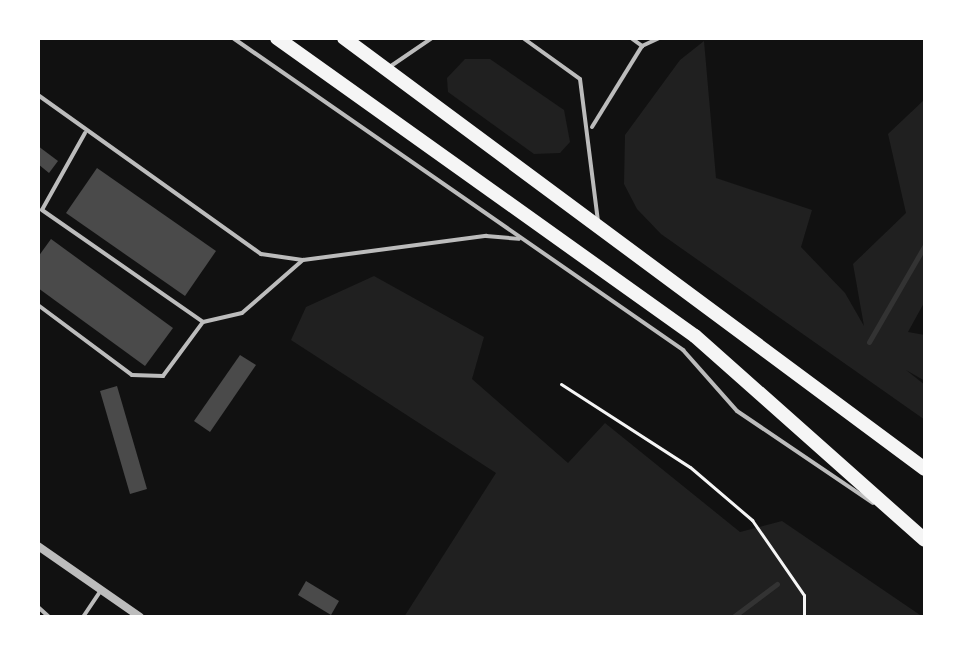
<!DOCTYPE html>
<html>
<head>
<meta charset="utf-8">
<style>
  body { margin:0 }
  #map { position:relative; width:963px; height:655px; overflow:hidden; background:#111; font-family:"Alegreya Sans",sans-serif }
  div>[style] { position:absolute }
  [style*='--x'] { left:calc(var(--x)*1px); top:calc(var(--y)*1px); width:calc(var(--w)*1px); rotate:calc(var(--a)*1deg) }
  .green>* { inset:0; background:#202020 }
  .stream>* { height:5px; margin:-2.5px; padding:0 2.5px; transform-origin:2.5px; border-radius:2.5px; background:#333 }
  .building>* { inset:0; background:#4a4a4a }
  .path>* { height:3px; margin:-1.5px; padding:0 1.5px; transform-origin:1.5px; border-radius:1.5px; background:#f5f5f5 }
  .service>* { height:4px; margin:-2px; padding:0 2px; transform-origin:2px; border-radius:2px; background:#bcbcbc }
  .minor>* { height:8px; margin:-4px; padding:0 4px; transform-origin:4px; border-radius:4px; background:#bcbcbc }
  .trunk>* { height:14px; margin:-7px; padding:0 7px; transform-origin:7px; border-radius:7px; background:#f5f5f5 }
  span { translate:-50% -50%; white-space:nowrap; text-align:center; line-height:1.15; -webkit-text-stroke:6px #fff; paint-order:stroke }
  .frame { position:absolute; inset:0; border:40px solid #fff; pointer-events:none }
</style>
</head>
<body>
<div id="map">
  <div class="green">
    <i style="clip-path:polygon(704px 41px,716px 178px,812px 210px,801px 247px,845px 293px,864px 326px,853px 264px,906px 213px,888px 134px,925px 99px,925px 301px,908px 332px,925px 335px,925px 381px,906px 370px,925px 385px,925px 420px,661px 234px,637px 209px,624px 184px,625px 135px,680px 60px)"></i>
    <i style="clip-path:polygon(465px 59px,490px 59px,564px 110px,570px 142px,560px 153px,534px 154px,448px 92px,447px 78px)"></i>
    <i style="clip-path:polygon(374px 276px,484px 337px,472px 379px,568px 463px,605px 423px,740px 532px,782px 521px,923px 617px,404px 617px,496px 473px,291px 340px,306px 307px)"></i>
  </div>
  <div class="stream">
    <i style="--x:869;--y:342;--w:112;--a:-60"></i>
    <i style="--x:733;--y:617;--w:55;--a:-36.9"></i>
  </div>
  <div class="building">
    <i style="clip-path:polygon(38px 146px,58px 161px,49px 173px,38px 164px)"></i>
    <i style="clip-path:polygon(97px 168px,216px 251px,185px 296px,66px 213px)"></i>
    <i style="clip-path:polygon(51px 239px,173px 328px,145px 366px,38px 288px,38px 257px)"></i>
    <i style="clip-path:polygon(240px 355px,256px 365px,210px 432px,194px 421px)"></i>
    <i style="clip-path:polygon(117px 386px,147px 489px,130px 494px,100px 391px)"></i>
    <i style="clip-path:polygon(306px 581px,339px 601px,331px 615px,298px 595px)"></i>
  </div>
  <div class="path">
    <i style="--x:561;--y:384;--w:153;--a:32.8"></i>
    <i style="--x:690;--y:467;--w:82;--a:40.5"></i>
    <i style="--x:752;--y:520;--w:91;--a:55.3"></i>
    <i style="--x:804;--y:595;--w:22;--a:90"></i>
  </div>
  <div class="service">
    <i style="--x:233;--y:38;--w:548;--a:34.73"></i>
    <i style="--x:683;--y:350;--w:81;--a:48.5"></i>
    <i style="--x:737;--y:411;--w:164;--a:34.1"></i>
    <i style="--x:523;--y:38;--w:70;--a:35.7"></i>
    <i style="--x:580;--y:79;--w:143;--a:82.8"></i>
    <i style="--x:631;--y:38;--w:14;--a:36"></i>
    <i style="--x:388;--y:68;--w:53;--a:-34.3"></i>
    <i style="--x:38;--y:95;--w:274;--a:35.5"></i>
    <i style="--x:261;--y:254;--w:42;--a:8.1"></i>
    <i style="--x:303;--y:260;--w:185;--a:-7.5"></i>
    <i style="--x:486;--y:236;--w:33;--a:5"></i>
    <i style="--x:592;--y:127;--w:95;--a:-58.3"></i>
    <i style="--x:642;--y:46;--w:19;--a:-25"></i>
    <i style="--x:85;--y:133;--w:88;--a:119.2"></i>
    <i style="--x:42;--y:210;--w:196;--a:34.8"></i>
    <i style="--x:203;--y:322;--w:40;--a:-13"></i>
    <i style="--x:242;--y:313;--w:81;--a:-41"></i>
    <i style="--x:38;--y:305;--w:117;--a:36.7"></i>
    <i style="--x:132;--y:375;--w:31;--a:2"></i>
    <i style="--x:163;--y:376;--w:67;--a:-53.5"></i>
    <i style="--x:38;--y:607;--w:15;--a:42"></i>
    <i style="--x:83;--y:617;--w:32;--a:-56"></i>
  </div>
  <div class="minor">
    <i style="--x:38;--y:546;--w:124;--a:34.8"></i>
  </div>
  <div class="trunk">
    <i style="--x:277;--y:38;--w:513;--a:35.49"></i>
    <i style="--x:695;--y:336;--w:307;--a:41.6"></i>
    <i style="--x:344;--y:38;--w:723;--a:36.57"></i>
  </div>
  <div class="frame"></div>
</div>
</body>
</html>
